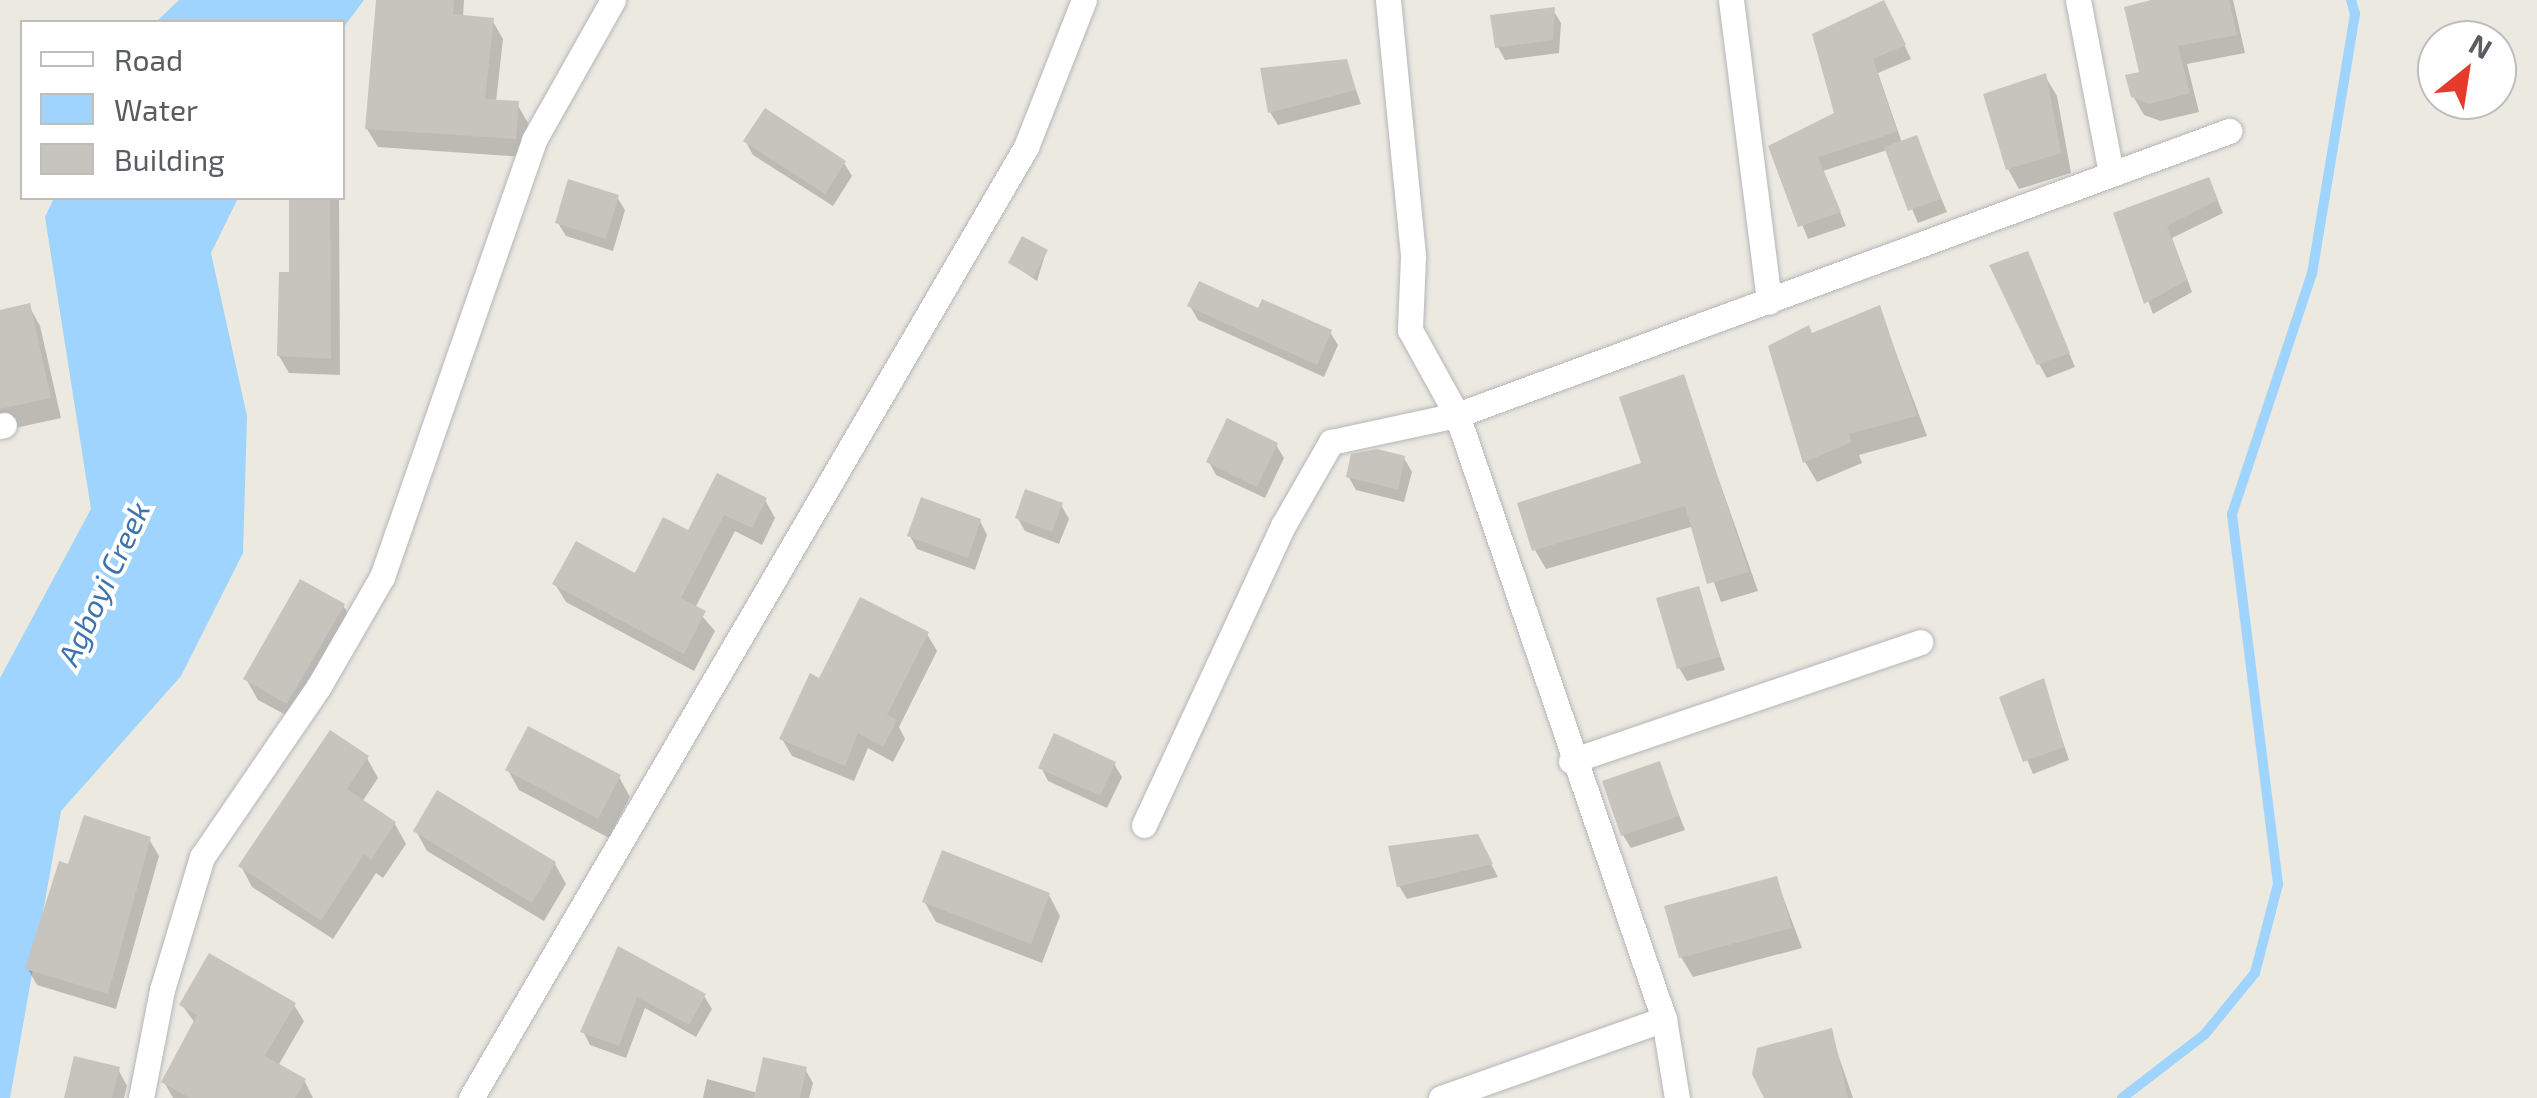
<!DOCTYPE html>
<html>
<head>
<meta charset="utf-8">
<style>
  body { margin:0 }
  #map { position:relative; width:2537px; height:1098px; overflow:hidden; background:#ece9e0; font-family:"Exo 2",sans-serif }
  div>[style] { position:absolute }
  [style*='--x'] { left:calc(var(--x)*1px); top:calc(var(--y)*1px); width:calc(var(--w)*1px); rotate:calc(var(--a)*1deg) }
  .water>* { inset:0; background:#9ed4fd }
  .shadow>* { inset:0; background:#0003 }
  .stream>* { height:10px; margin:-5px; padding:0 5px; transform-origin:5px; border-radius:5px; background:#9ed4fd }
  .building>* { inset:0; background:#c6c4bd }
  .roads { filter:drop-shadow(0 0 2px #b3b6bb) drop-shadow(0 0 2px #b3b6bb) }
  .minor>* { height:25px; margin:-12.5px; padding:0 12.5px; transform-origin:12.5px; border-radius:12.5px; background:#fff }
  span { translate:-50% -50%; white-space:nowrap; text-align:center; line-height:1.15; -webkit-text-stroke:8px #fff; paint-order:stroke }
  .water-label { font-size:30px; color:#3d74ae; font-style:italic }
  .legend { position:absolute; left:20px; top:20px; width:325px; height:180px; box-sizing:border-box; background:#fff; border:2px solid #bdbec0; margin:0; padding:12px 18px; list-style:none; font-size:30px; color:#595c61 }
  .legend li { display:flex; align-items:center; gap:20px; height:50px }
  .legend b { width:50px; border:2px solid #bdbec0 }
  .north { position:absolute; left:2417px; top:20px; width:100px; height:100px; box-sizing:border-box; background:#fff; border:2px solid #bdbec0; border-radius:50%; rotate:30deg; font-size:28px; font-weight:700; line-height:40px; text-align:center; color:#595c61 }
  .north::after { content:''; display:block; margin:auto; width:35px; height:45px; background:#e63b2c; clip-path:polygon(50% 0,100% 100%,50% 72%,0 100%) }
</style>
</head>
<body>
<div id="map">
  <div class="water">
    <i style="clip-path:polygon(179px 0,364px 0,343px 28px,342px 22px,156px 22px)"></i>
    <i style="clip-path:polygon(54px 198px,238px 198px,211px 253px,247px 416px,243px 553px,181px 676px,61px 811px,10px 1098px,0 1098px,0 678px,91px 509px,45px 217px)"></i>
  </div>
  <div class="shadow">
    <i style="clip-path:polygon(405px 0,464px 0,463px 17px,492px 20px,503px 39px,496px 102px,517px 104px,528px 123px,526px 157px,378px 147px,367px 129px)"></i>
    <i style="clip-path:polygon(2160px 0,2233px 0,2245px 53px,2187px 64px,2199px 112px,2161px 121px,2144px 115px,2133px 96px)"></i>
    <i style="clip-path:polygon(1553px 10px,1561px 23px,1559px 53px,1505px 60px,1498px 47px)"></i>
    <i style="clip-path:polygon(1891px 17px,1911px 59px,1878px 73px,1902px 143px,1916px 138px,1947px 212px,1918px 223px,1887px 150px,1823px 171px,1846px 226px,1808px 239px,1771px 147px,1837px 114px)"></i>
    <i style="clip-path:polygon(1346px 62px,1361px 104px,1278px 125px,1270px 112px)"></i>
    <i style="clip-path:polygon(2045px 76px,2057px 96px,2071px 173px,2019px 189px,2008px 169px)"></i>
    <i style="clip-path:polygon(746px 142px,844px 163px,852px 176px,833px 206px,753px 155px)"></i>
    <i style="clip-path:polygon(2214px 192px,2223px 213px,2172px 238px,2192px 292px,2153px 314px,2116px 215px)"></i>
    <i style="clip-path:polygon(617px 197px,625px 210px,613px 251px,566px 236px,558px 223px)"></i>
    <i style="clip-path:polygon(291px 198px,339px 198px,340px 375px,289px 373px,279px 356px,292px 275px)"></i>
    <i style="clip-path:polygon(1046px 252px,1037px 281px,1010px 263px)"></i>
    <i style="clip-path:polygon(2027px 254px,2075px 367px,2047px 378px,2039px 364px)"></i>
    <i style="clip-path:polygon(29px 306px,40px 326px,61px 418px,6px 430px,0 420px,0 312px)"></i>
    <i style="clip-path:polygon(1190px 306px,1260px 312px,1330px 332px,1338px 345px,1324px 377px,1198px 320px)"></i>
    <i style="clip-path:polygon(1879px 308px,1927px 436px,1859px 455px,1862px 463px,1817px 482px,1805px 462px,1813px 336px)"></i>
    <i style="clip-path:polygon(1683px 378px,1758px 591px,1721px 602px,1694px 526px,1546px 569px,1535px 550px,1645px 465px)"></i>
    <i style="clip-path:polygon(1276px 445px,1284px 458px,1265px 498px,1216px 475px,1209px 462px)"></i>
    <i style="clip-path:polygon(1404px 458px,1412px 472px,1404px 502px,1356px 490px,1348px 476px)"></i>
    <i style="clip-path:polygon(718px 476px,765px 500px,775px 518px,762px 545px,735px 531px,695px 608px,715px 631px,694px 671px,566px 602px,555px 584px,636px 576px,689px 533px)"></i>
    <i style="clip-path:polygon(1061px 505px,1069px 519px,1059px 544px,1025px 531px,1017px 517px)"></i>
    <i style="clip-path:polygon(980px 521px,987px 535px,975px 570px,917px 549px,910px 536px)"></i>
    <i style="clip-path:polygon(1697px 589px,1725px 670px,1687px 681px,1679px 668px)"></i>
    <i style="clip-path:polygon(343px 605px,355px 626px,299px 722px,258px 700px,246px 679px)"></i>
    <i style="clip-path:polygon(927px 634px,937px 651px,899px 727px,905px 739px,893px 762px,868px 748px,854px 781px,792px 756px,782px 739px,820px 681px)"></i>
    <i style="clip-path:polygon(2043px 682px,2069px 760px,2033px 774px,2002px 699px)"></i>
    <i style="clip-path:polygon(367px 758px,378px 778px,362px 802px,395px 824px,406px 844px,383px 878px,376px 873px,333px 939px,252px 887px,241px 866px)"></i>
    <i style="clip-path:polygon(1114px 764px,1122px 777px,1107px 808px,1048px 781px,1041px 767px)"></i>
    <i style="clip-path:polygon(1659px 764px,1685px 830px,1631px 848px,1623px 835px)"></i>
    <i style="clip-path:polygon(508px 770px,619px 777px,630px 797px,609px 838px,519px 790px)"></i>
    <i style="clip-path:polygon(416px 831px,555px 864px,566px 884px,544px 921px,427px 851px)"></i>
    <i style="clip-path:polygon(1477px 837px,1498px 877px,1407px 899px,1399px 886px)"></i>
    <i style="clip-path:polygon(149px 839px,159px 856px,116px 1009px,37px 985px,28px 969px)"></i>
    <i style="clip-path:polygon(1776px 878px,1802px 948px,1693px 977px,1681px 957px)"></i>
    <i style="clip-path:polygon(1049px 895px,1060px 916px,1042px 963px,936px 922px,924px 901px)"></i>
    <i style="clip-path:polygon(619px 949px,704px 996px,712px 1009px,696px 1037px,645px 1008px,626px 1058px,590px 1045px,583px 1031px)"></i>
    <i style="clip-path:polygon(182px 1005px,294px 1005px,304px 1021px,278px 1066px,304px 1080px,313px 1098px,173px 1098px,164px 1082px,195px 1023px)"></i>
    <i style="clip-path:polygon(1830px 1031px,1853px 1098px,1767px 1098px)"></i>
    <i style="clip-path:polygon(118px 1069px,127px 1086px,124px 1098px,68px 1098px)"></i>
    <i style="clip-path:polygon(805px 1069px,813px 1083px,809px 1098px,703px 1098px,707px 1079px,758px 1093px)"></i>
  </div>
  <div class="stream">
    <i style="--x:2122;--y:1098;--w:105;--a:-37.6"></i>
    <i style="--x:2205;--y:1034;--w:79;--a:-50.7"></i>
    <i style="--x:2255;--y:973;--w:92;--a:-75.5"></i>
    <i style="--x:2278;--y:884;--w:373;--a:-97.1"></i>
    <i style="--x:2232;--y:514;--w:253;--a:-71.6"></i>
    <i style="--x:2312;--y:274;--w:264;--a:-80.6"></i>
    <i style="--x:2355;--y:14;--w:15;--a:-106"></i>
  </div>
  <div class="building">
    <i style="clip-path:polygon(376px 0,454px 0,453px 14px,494px 18px,485px 99px,519px 101px,516px 139px,365px 129px)"></i>
    <i style="clip-path:polygon(1884px 0,1906px 45px,1873px 59px,1897px 132px,1818px 157px,1841px 212px,1798px 227px,1768px 146px,1834px 113px,1812px 34px)"></i>
    <i style="clip-path:polygon(2151px 0,2229px 0,2237px 35px,2178px 46px,2190px 93px,2149px 104px,2131px 97px,2125px 75px,2139px 72px,2124px 7px)"></i>
    <i style="clip-path:polygon(1555px 7px,1553px 40px,1495px 48px,1490px 15px)"></i>
    <i style="clip-path:polygon(1347px 59px,1356px 90px,1268px 113px,1260px 68px)"></i>
    <i style="clip-path:polygon(2046px 73px,2061px 153px,2006px 170px,1983px 94px)"></i>
    <i style="clip-path:polygon(765px 108px,846px 161px,825px 194px,743px 141px)"></i>
    <i style="clip-path:polygon(1917px 135px,1941px 199px,1908px 211px,1884px 147px)"></i>
    <i style="clip-path:polygon(2209px 177px,2218px 200px,2167px 226px,2187px 280px,2144px 304px,2113px 213px)"></i>
    <i style="clip-path:polygon(568px 179px,619px 195px,606px 239px,555px 223px)"></i>
    <i style="clip-path:polygon(289px 198px,330px 198px,331px 359px,277px 356px,279px 272px,289px 272px)"></i>
    <i style="clip-path:polygon(1022px 236px,1048px 250px,1033px 277px,1008px 263px)"></i>
    <i style="clip-path:polygon(2028px 251px,2070px 353px,2037px 365px,1989px 265px)"></i>
    <i style="clip-path:polygon(1199px 281px,1258px 308px,1262px 299px,1332px 330px,1317px 365px,1187px 306px)"></i>
    <i style="clip-path:polygon(30px 303px,51px 398px,0 409px,0 310px)"></i>
    <i style="clip-path:polygon(1880px 305px,1917px 416px,1849px 434px,1852px 442px,1803px 463px,1768px 346px,1809px 325px,1812px 333px)"></i>
    <i style="clip-path:polygon(1684px 374px,1749px 572px,1707px 584px,1685px 506px,1532px 551px,1517px 503px,1641px 463px,1619px 397px)"></i>
    <i style="clip-path:polygon(1227px 418px,1278px 443px,1257px 487px,1206px 462px)"></i>
    <i style="clip-path:polygon(1377px 449px,1405px 456px,1398px 490px,1346px 477px,1351px 454px)"></i>
    <i style="clip-path:polygon(717px 473px,767px 498px,752px 528px,724px 515px,681px 598px,706px 611px,684px 654px,552px 584px,576px 541px,635px 573px,663px 517px,688px 530px)"></i>
    <i style="clip-path:polygon(1025px 489px,1063px 503px,1052px 532px,1015px 518px)"></i>
    <i style="clip-path:polygon(921px 497px,981px 519px,968px 558px,907px 536px)"></i>
    <i style="clip-path:polygon(300px 579px,345px 604px,287px 704px,243px 679px)"></i>
    <i style="clip-path:polygon(1699px 586px,1720px 657px,1677px 669px,1656px 598px)"></i>
    <i style="clip-path:polygon(860px 597px,929px 632px,887px 715px,897px 720px,883px 747px,858px 733px,845px 766px,779px 739px,810px 673px,819px 678px)"></i>
    <i style="clip-path:polygon(2044px 678px,2064px 747px,2023px 762px,1999px 697px)"></i>
    <i style="clip-path:polygon(528px 726px,621px 775px,598px 819px,505px 770px)"></i>
    <i style="clip-path:polygon(330px 730px,369px 756px,347px 789px,396px 822px,371px 860px,364px 854px,321px 921px,238px 866px)"></i>
    <i style="clip-path:polygon(1054px 733px,1116px 762px,1100px 796px,1038px 768px)"></i>
    <i style="clip-path:polygon(1660px 761px,1679px 816px,1621px 836px,1602px 781px)"></i>
    <i style="clip-path:polygon(437px 790px,556px 862px,532px 903px,413px 831px)"></i>
    <i style="clip-path:polygon(84px 815px,151px 837px,108px 994px,25px 969px,59px 861px,68px 864px)"></i>
    <i style="clip-path:polygon(1478px 834px,1493px 864px,1397px 887px,1388px 846px)"></i>
    <i style="clip-path:polygon(942px 850px,1050px 893px,1031px 944px,922px 902px)"></i>
    <i style="clip-path:polygon(1777px 876px,1792px 928px,1679px 958px,1664px 906px)"></i>
    <i style="clip-path:polygon(618px 946px,706px 994px,689px 1025px,637px 997px,619px 1046px,580px 1032px)"></i>
    <i style="clip-path:polygon(209px 953px,296px 1003px,265px 1056px,306px 1079px,295px 1098px,190px 1098px,161px 1082px,197px 1015px,179px 1005px)"></i>
    <i style="clip-path:polygon(1832px 1028px,1848px 1098px,1764px 1098px,1752px 1074px,1757px 1048px)"></i>
    <i style="clip-path:polygon(74px 1056px,120px 1067px,112px 1098px,64px 1098px)"></i>
    <i style="clip-path:polygon(763px 1057px,807px 1067px,800px 1098px,754px 1098px)"></i>
  </div>
  <div class="roads">
    <div class="minor">
      <i style="--x:1388;--y:0;--w:258;--a:84.4"></i>
      <i style="--x:1413;--y:257;--w:73;--a:92.4"></i>
      <i style="--x:1410;--y:330;--w:97;--a:61.1"></i>
      <i style="--x:1457;--y:415;--w:638;--a:71.08"></i>
      <i style="--x:1664;--y:1019;--w:80;--a:80.7"></i>
      <i style="--x:1731;--y:0;--w:304;--a:82.8"></i>
      <i style="--x:2078;--y:0;--w:176;--a:79.2"></i>
      <i style="--x:0;--y:426;--w:4;--a:-14"></i>
      <i style="--x:1571;--y:761;--w:369;--a:-18.8"></i>
      <i style="--x:1144;--y:825;--w:332;--a:-65.1"></i>
      <i style="--x:1284;--y:524;--w:95;--a:-60.2"></i>
      <i style="--x:1331;--y:442;--w:129;--a:-12.1"></i>
      <i style="--x:1457;--y:415;--w:823;--a:-20.2"></i>
      <i style="--x:141;--y:1098;--w:110;--a:-79"></i>
      <i style="--x:162;--y:990;--w:139;--a:-73.3"></i>
      <i style="--x:202;--y:857;--w:207;--a:-55.6"></i>
      <i style="--x:319;--y:686;--w:126;--a:-60"></i>
      <i style="--x:382;--y:577;--w:463;--a:-70.8"></i>
      <i style="--x:534;--y:140;--w:161;--a:-60.6"></i>
      <i style="--x:471;--y:1098;--w:1101;--a:-59.73"></i>
      <i style="--x:1026;--y:147;--w:158;--a:-68.5"></i>
      <i style="--x:1441;--y:1098;--w:237;--a:-19.5"></i>
    </div>
  </div>
  <div class="water-label">
    <span style="left:103px;top:583px;rotate:-65deg">Agboyi Creek</span>
  </div>
  <ul class="legend">
  <li><b style="height:12px;background:#fff"></b>Road</li>
  <li><b style="height:28px;background:#9ed4fd"></b>Water</li>
  <li><b style="height:28px;background:#c6c4bd"></b>Building</li>
  </ul>
  <div class="north">N</div>
</div>
</body>
</html>
